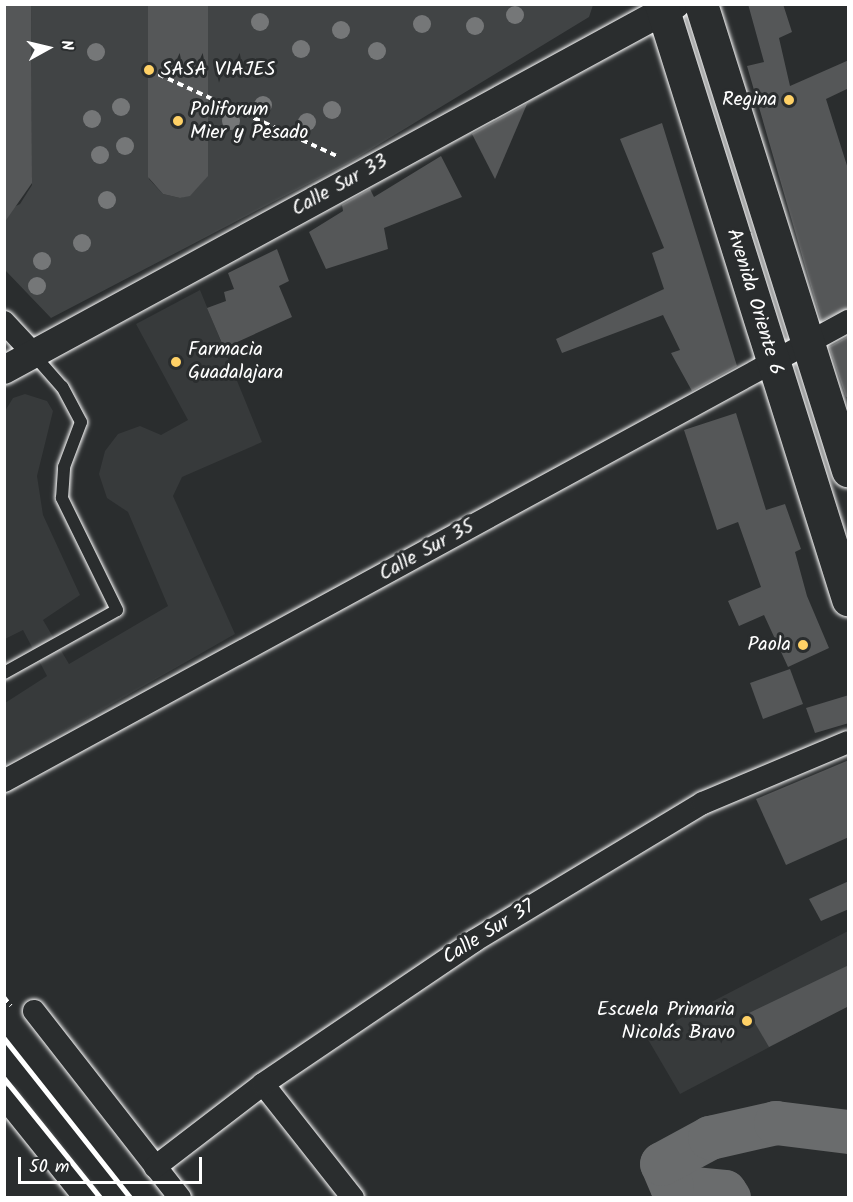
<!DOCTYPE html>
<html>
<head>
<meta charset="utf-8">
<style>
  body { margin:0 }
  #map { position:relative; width:853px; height:1202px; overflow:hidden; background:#2a2d2e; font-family:Kalam,sans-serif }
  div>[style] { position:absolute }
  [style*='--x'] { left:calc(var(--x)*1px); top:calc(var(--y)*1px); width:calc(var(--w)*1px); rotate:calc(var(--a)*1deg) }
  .built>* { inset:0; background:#373a3b }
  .green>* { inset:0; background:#414445 }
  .river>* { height:44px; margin:-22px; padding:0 22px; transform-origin:22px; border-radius:22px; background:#6a6c6d }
  .building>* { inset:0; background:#555758 }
  .path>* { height:4px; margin-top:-2px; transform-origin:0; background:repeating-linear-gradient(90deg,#fff 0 6px,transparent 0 10.5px) }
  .roads { filter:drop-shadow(0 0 2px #fff) drop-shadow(0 0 2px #fff) }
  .service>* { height:12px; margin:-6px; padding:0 6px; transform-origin:6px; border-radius:6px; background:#2a2d2e }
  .minor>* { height:22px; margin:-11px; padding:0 11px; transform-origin:11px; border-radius:11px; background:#2a2d2e }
  .tertiary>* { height:28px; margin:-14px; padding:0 14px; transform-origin:14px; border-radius:14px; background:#2a2d2e }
  .primary>* { height:33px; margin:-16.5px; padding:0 16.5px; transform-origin:16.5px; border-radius:16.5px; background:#2a2d2e }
  .rail>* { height:4.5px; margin:-2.25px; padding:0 2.25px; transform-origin:2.25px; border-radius:2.25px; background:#fff }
  .trees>* { width:18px; height:18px; margin:-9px; border-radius:50%; background:#757778 }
  .dots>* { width:16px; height:16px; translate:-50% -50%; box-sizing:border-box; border:3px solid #2a2d2e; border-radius:50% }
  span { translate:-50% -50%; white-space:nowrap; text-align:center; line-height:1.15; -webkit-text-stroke:6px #2a2d2e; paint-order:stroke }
  .poi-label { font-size:20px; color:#fff }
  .left { translate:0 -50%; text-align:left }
  .right { translate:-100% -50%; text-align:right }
  .street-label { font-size:20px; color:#fff }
  .frame { position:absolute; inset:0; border:6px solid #fff; pointer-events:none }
  .north { position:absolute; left:18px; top:18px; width:60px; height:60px; -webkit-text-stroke:4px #2a2d2e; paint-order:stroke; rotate:82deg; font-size:16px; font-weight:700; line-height:24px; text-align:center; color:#fff }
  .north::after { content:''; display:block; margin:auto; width:21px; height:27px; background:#fff; clip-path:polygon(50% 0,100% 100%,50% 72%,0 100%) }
  .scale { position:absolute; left:18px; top:1157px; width:184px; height:27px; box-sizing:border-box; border:3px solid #fff; border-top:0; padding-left:8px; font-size:18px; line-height:21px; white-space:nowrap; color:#fff; -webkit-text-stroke:4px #2a2d2e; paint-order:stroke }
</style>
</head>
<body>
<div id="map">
  <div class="built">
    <i style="clip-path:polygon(200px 290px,262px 442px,182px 477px,173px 496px,235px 634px,5px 765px,5px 703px,47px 676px,23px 630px,5px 639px,5px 411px,13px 398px,25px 394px,47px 401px,53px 411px,37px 476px,43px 515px,80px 595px,43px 620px,69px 664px,168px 606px,128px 512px,107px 498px,99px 474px,105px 451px,118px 434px,140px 426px,161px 435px,188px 420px,136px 324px)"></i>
    <i style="clip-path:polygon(848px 931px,848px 1006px,680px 1094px,646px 1036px)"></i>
  </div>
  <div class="green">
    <i style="clip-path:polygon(31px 5px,148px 5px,149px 179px,163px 194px,180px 198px,190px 195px,204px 180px,208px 5px,593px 5px,589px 17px,350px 162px,51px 318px,5px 270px,4px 212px,20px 204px,32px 185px)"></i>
  </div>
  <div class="river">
    <i style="--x:729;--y:1198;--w:7;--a:-124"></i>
    <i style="--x:725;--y:1192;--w:53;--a:-174.6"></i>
    <i style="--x:672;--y:1187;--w:25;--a:-113"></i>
    <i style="--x:662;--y:1164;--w:55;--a:-28.4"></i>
    <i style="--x:710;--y:1138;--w:68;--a:-12.8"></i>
    <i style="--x:776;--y:1123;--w:73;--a:7.1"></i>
  </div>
  <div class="building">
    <i style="clip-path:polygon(4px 4px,31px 4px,32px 183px,4px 223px)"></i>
    <i style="clip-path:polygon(148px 4px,208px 4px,208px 176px,190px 196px,180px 198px,163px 194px,148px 177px)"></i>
    <i style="clip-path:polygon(748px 4px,783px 4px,792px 32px,779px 38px,790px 86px,849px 60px,849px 88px,826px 99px,849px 172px,849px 308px,821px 321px,747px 66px,764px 62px)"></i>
    <i style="clip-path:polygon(527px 104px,495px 179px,472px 134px)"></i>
    <i style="clip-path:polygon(662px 123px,737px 366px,692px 391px,671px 353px,680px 350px,663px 315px,562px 353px,556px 339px,664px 289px,652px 253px,664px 248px,620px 139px)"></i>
    <i style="clip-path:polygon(441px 156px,462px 197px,384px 228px,388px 249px,326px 269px,309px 232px,343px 211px,342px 205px,370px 189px,374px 197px)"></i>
    <i style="clip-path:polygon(277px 249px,289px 281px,279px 286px,292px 317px,224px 348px,207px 308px,226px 301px,224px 292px,234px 289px,228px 273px)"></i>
    <i style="clip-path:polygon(849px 336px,849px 396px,846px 397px,829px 347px)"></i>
    <i style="clip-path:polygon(736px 413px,766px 510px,785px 504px,801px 549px,795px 552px,807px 596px,829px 648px,788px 667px,764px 615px,739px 626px,728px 601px,761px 587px,738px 522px,717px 530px,684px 430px)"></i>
    <i style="clip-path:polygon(790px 669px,803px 704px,763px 719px,750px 683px)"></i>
    <i style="clip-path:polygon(849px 695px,849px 723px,815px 733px,806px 708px)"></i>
    <i style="clip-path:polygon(849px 760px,849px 837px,786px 865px,756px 799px)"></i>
    <i style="clip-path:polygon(849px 881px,849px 909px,821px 921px,809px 899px)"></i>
    <i style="clip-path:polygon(849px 965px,849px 1006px,769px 1047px,749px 1013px)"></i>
  </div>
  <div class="path">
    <i style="--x:149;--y:70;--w:209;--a:24.6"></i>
    <i style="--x:4;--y:997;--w:11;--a:52"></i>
  </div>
  <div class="roads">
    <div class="service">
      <i style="--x:4;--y:673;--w:129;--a:-29.1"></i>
      <i style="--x:117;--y:610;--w:125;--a:-116.2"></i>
      <i style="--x:62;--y:498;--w:31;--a:-86"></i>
      <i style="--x:64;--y:467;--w:48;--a:-69.3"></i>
      <i style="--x:81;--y:422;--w:40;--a:-118"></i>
      <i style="--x:62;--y:387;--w:44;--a:-131.3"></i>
    </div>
    <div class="minor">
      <i style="--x:4;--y:322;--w:42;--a:46.9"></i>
      <i style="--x:4;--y:781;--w:961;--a:-28.59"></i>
      <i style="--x:34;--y:1011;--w:237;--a:52"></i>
      <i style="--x:263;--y:1084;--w:145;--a:51.7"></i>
      <i style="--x:4;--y:1097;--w:129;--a:51.3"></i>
      <i style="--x:155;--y:1167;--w:136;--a:-37.5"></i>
      <i style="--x:263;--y:1084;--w:255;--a:-34.1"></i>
      <i style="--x:474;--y:941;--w:267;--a:-31.1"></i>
      <i style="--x:703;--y:803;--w:157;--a:-22.8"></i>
    </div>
    <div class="tertiary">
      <i style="--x:4;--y:370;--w:765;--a:-28.57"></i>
    </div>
    <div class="primary">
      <i style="--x:661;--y:4;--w:624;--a:72.55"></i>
      <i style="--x:701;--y:4;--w:489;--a:72.5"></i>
    </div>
  </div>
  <div class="rail">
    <i style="--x:4;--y:1038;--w:204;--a:51.6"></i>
    <i style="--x:4;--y:1078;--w:154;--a:51.1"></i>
  </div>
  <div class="trees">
    <i style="left:515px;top:15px"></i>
    <i style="left:260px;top:22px"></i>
    <i style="left:422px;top:24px"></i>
    <i style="left:475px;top:26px"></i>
    <i style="left:341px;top:30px"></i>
    <i style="left:301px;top:49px"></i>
    <i style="left:377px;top:51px"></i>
    <i style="left:96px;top:52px"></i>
    <i style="left:263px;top:105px"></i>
    <i style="left:121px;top:107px"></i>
    <i style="left:332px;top:110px"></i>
    <i style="left:92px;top:119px"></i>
    <i style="left:231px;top:121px"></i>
    <i style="left:307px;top:122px"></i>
    <i style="left:125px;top:146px"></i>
    <i style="left:100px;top:155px"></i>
    <i style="left:107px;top:200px"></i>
    <i style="left:82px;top:243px"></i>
    <i style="left:42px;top:261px"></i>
    <i style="left:37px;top:286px"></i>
  </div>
  <div class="dots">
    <i style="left:149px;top:70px;background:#ffd166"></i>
    <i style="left:789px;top:100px;background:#ffd166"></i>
    <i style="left:178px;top:121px;background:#ffd166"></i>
    <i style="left:176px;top:362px;background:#ffd166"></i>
    <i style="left:803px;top:645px;background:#ffd166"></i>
    <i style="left:747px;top:1021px;background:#ffd166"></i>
  </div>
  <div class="poi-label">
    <span class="left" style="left:161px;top:70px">SASA VIAJES</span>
    <span class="right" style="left:777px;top:100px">Regina</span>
    <span class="left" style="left:190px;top:122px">Poliforum<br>Mier y Pesado</span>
    <span class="left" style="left:188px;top:362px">Farmacia<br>Guadalajara</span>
    <span class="right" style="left:791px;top:645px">Paola</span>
    <span class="right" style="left:735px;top:1022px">Escuela Primaria<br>Nicolás Bravo</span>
  </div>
  <div class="street-label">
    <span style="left:340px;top:186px;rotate:-29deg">Calle Sur 33</span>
    <span style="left:754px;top:302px;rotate:73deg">Avenida Oriente 6</span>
    <span style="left:427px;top:551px;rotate:-29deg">Calle Sur 35</span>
    <span style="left:489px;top:933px;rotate:-32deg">Calle Sur 37</span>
  </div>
  <div class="frame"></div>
  <div class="north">N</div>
  <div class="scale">50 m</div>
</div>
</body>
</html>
